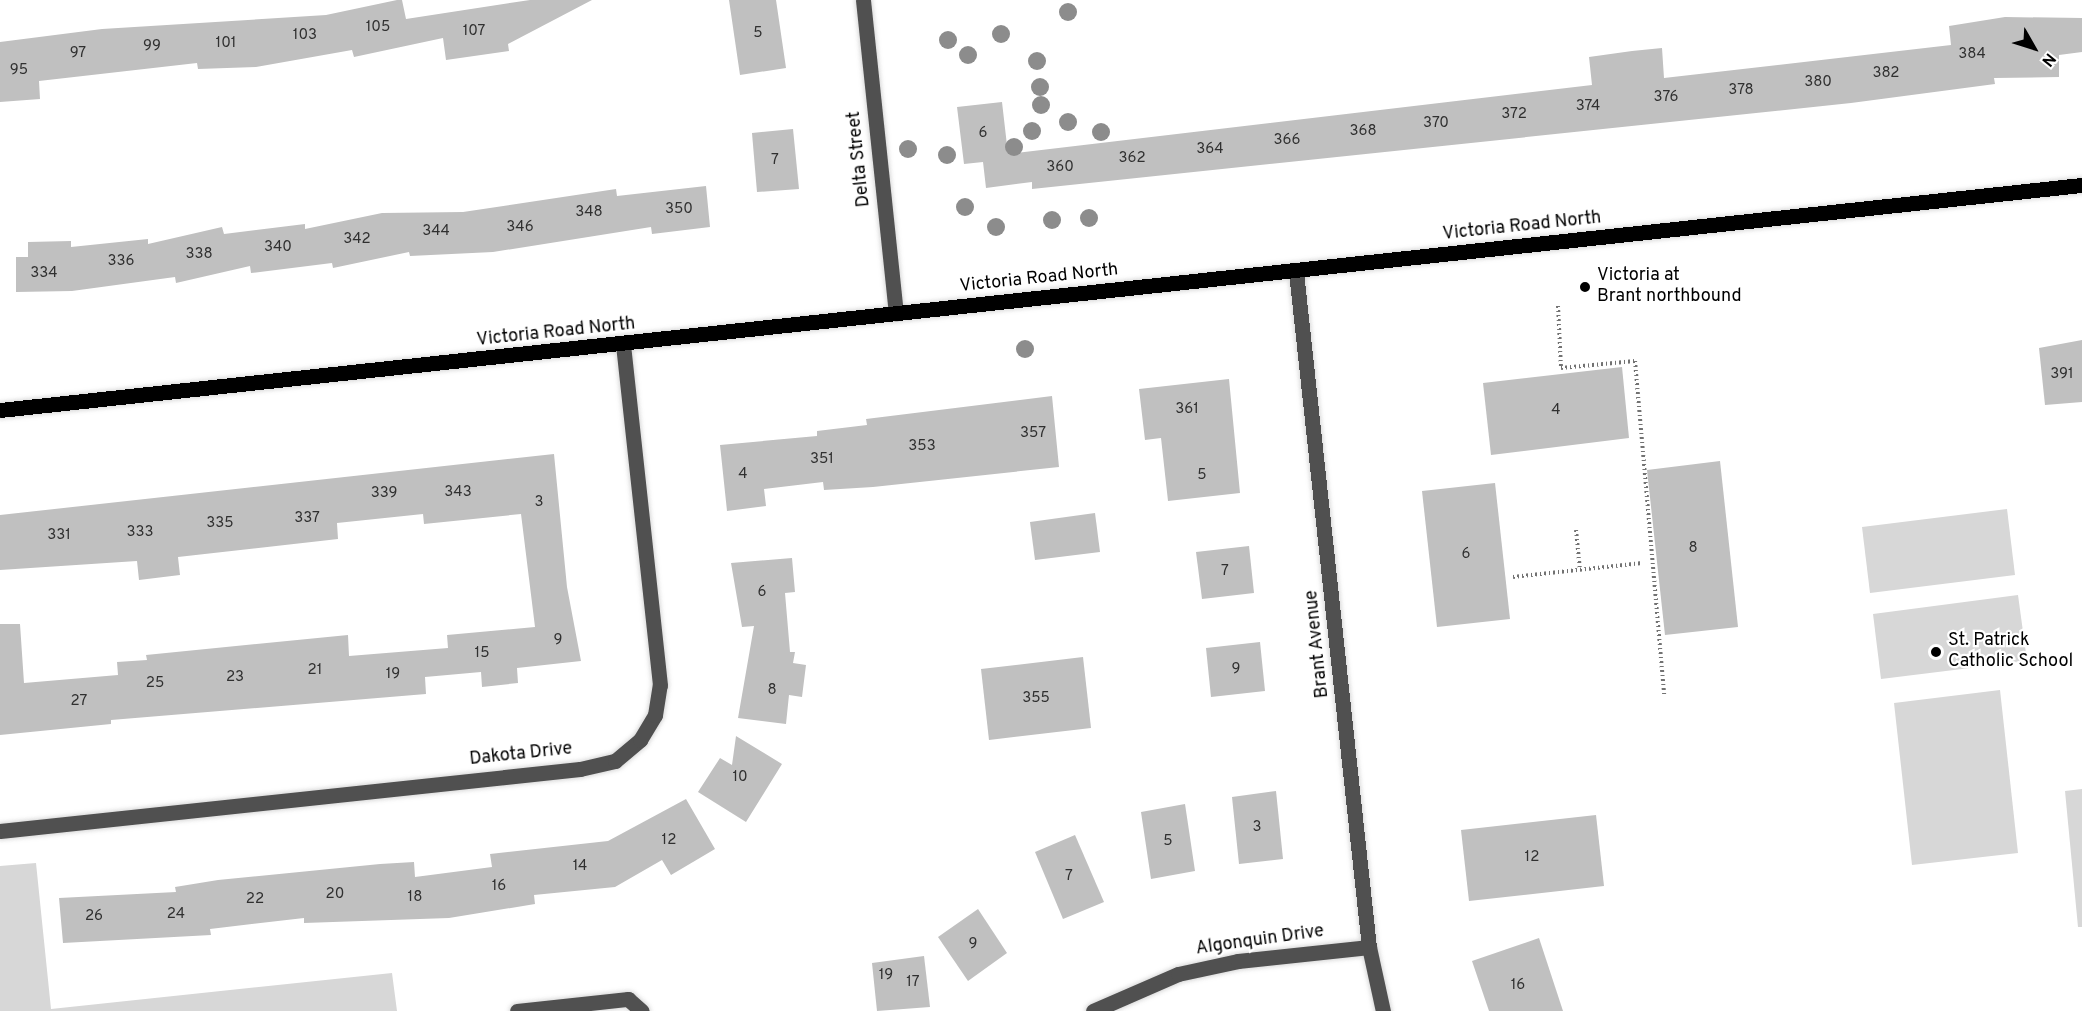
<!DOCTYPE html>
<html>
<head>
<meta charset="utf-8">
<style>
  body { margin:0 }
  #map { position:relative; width:2082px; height:1011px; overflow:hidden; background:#fff; font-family:Overpass,sans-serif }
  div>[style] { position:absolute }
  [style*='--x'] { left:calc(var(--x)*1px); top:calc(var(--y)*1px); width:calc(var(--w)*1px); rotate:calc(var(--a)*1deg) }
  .green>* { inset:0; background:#d7d7d7 }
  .building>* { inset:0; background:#c0c0c0 }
  .path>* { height:4px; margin-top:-2px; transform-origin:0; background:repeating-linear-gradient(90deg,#727272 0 1.5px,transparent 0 4.5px) }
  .roads { filter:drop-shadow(0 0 2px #dbdbdb) drop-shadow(0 0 2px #dbdbdb) }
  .minor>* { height:15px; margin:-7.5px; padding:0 7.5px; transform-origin:7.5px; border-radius:7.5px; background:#505050 }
  .major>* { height:15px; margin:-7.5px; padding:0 7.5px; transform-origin:7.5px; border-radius:7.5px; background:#000 }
  .trees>* { width:18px; height:18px; margin:-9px; border-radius:50%; background:#8c8c8c }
  .dots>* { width:16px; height:16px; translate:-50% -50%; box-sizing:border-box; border:3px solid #fff; border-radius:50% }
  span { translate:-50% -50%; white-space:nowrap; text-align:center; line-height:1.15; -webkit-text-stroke:4.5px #fff; paint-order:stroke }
  .number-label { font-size:15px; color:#303030 }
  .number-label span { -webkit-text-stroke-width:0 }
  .street-label { font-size:18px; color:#000 }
  .poi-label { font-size:18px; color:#000 }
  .left { translate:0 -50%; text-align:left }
  .north { position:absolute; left:2004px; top:18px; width:60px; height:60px; -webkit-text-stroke:4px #fff; paint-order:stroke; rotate:129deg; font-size:16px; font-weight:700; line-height:24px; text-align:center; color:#000 }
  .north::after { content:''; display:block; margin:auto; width:21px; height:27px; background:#000; clip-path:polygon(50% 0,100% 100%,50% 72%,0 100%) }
</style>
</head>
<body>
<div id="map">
  <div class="green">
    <i style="clip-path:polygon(2007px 509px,2015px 575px,1870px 593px,1862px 527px)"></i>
    <i style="clip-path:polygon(2018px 595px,2027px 661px,1881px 679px,1873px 614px)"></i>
    <i style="clip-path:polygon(2000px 690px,2018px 853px,1912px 865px,1894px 703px)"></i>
    <i style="clip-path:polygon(2082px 789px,2082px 927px,2078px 927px,2065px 791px)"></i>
    <i style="clip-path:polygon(36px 863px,51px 1009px,392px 973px,397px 1011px,0 1011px,0 866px)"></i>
  </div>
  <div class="building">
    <i style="clip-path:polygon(397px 0,402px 0,406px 19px,530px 0,592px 0,508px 44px,509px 51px,446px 60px,443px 38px,354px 57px,352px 50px,256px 67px,198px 69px,197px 63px,39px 81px,40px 99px,0 102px,0 42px,102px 29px,326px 15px)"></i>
    <i style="clip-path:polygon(729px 0,776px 0,786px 68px,740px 75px)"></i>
    <i style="clip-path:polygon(2005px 17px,2082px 18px,2082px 52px,2059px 55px,2059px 77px,1994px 78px,1995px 84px,1851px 103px,1032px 189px,1032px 182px,986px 188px,983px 162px,964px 164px,957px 107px,1002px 102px,1008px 154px,1592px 85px,1589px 57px,1632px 51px,1662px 48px,1664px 78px,1951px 45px,1949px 26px)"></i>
    <i style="clip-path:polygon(793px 129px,799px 189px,757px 192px,752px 133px)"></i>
    <i style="clip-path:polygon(706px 186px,710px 227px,652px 234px,651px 227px,493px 252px,410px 256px,409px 252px,333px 268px,332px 263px,251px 273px,250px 266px,176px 283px,175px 277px,72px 291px,16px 292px,16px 257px,28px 257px,28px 242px,71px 241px,71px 247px,148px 239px,148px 244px,222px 227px,224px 234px,305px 224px,305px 229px,382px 213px,463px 212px,616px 189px,617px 196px)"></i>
    <i style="clip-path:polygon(2082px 340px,2082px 402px,2045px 405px,2039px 348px)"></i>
    <i style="clip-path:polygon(1622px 367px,1629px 438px,1491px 455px,1483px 383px)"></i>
    <i style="clip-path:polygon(1229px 379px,1240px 493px,1168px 501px,1161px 438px,1145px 440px,1139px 389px)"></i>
    <i style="clip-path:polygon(1052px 396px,1059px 467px,873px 487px,824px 490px,823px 482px,764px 489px,766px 506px,727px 511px,720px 445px,817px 436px,817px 431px,867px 425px,866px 419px)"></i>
    <i style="clip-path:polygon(554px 454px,567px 587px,581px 661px,517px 668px,518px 683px,482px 687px,481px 672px,425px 677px,426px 694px,111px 720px,111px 724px,0 735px,0 624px,20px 624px,24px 683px,118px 675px,117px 662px,147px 660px,146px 655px,348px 635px,349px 656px,448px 648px,447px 635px,535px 627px,521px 514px,424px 524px,423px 514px,337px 523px,338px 539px,178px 557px,180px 575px,139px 580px,137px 561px,0 570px,0 515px)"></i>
    <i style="clip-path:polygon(1720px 461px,1738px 627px,1665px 635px,1647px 470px)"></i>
    <i style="clip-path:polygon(1495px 483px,1510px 619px,1437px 627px,1422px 491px)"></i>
    <i style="clip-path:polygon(1095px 513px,1100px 552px,1035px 560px,1030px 522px)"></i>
    <i style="clip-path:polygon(1249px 546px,1254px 593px,1202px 599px,1196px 552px)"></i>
    <i style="clip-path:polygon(792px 558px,795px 592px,785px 593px,790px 652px,795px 652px,793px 663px,806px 665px,802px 697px,789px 695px,786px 724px,738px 718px,754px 626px,742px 627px,731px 563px)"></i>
    <i style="clip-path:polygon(1260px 642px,1265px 691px,1211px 697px,1206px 648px)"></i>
    <i style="clip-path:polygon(1083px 657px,1091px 728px,989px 740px,981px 669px)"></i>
    <i style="clip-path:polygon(736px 736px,782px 764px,746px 822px,698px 792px,720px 758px,732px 765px)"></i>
    <i style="clip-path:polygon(1276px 791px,1283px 859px,1239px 864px,1232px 797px)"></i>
    <i style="clip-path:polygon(686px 799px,715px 849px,671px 875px,662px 860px,615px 887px,534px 895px,535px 904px,449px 918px,304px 923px,304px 918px,210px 929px,211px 935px,63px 943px,59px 898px,176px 892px,175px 887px,218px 880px,380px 864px,414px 862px,415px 877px,492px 867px,490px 854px,608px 841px)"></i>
    <i style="clip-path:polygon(1185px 804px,1195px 871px,1151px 879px,1141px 812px)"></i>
    <i style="clip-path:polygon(1596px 815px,1604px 886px,1469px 901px,1461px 830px)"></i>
    <i style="clip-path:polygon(1075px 835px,1104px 902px,1063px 919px,1035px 852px)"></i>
    <i style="clip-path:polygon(978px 909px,1007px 953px,968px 981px,938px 937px)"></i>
    <i style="clip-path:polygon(1539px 938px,1563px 1011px,1489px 1011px,1472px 961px)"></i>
    <i style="clip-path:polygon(924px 956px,930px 1007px,877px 1011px,872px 963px)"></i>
  </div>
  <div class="path">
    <i style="--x:1558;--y:306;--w:62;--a:87.2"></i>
    <i style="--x:1561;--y:368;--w:74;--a:-5.4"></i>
    <i style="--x:1635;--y:361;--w:335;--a:85"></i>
    <i style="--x:1576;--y:530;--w:40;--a:84.3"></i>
    <i style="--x:1513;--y:577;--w:130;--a:-6.2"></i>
  </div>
  <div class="roads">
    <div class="minor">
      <i style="--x:863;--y:0;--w:315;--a:84"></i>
      <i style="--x:1296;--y:272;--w:679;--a:83.83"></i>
      <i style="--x:1369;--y:947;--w:66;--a:77.7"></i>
      <i style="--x:0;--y:831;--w:583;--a:-6.1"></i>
      <i style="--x:580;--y:769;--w:36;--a:-13"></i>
      <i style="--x:615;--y:761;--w:33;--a:-40"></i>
      <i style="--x:640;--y:740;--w:29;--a:-59"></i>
      <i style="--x:655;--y:715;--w:30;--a:-81"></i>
      <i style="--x:660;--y:685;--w:341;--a:-96.2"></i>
      <i style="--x:517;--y:1011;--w:112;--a:-6.2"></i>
      <i style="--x:628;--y:999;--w:18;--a:41"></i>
      <i style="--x:1093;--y:1011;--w:93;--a:-23.5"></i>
      <i style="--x:1178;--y:974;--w:61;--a:-12.2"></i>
      <i style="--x:1238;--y:961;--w:132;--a:-6.1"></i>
    </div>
    <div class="major">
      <i style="--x:0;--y:410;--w:2094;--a:-6.17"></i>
    </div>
  </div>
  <div class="trees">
    <i style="left:1068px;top:12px"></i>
    <i style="left:1001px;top:34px"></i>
    <i style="left:948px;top:40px"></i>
    <i style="left:968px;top:55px"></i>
    <i style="left:1037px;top:61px"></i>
    <i style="left:1040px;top:87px"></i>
    <i style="left:1041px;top:105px"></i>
    <i style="left:1068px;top:122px"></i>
    <i style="left:1032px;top:131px"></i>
    <i style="left:1101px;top:132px"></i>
    <i style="left:1014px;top:147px"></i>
    <i style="left:908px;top:149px"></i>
    <i style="left:947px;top:155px"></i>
    <i style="left:965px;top:207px"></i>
    <i style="left:1089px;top:218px"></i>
    <i style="left:1052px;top:220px"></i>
    <i style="left:996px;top:227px"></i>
    <i style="left:1025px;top:349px"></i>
  </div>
  <div class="dots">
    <i style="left:1585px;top:287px;background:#000"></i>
    <i style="left:1936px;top:652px;background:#000"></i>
  </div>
  <div class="number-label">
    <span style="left:378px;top:28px">105</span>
    <span style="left:474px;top:32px">107</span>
    <span style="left:758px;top:34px">5</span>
    <span style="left:305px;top:36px">103</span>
    <span style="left:226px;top:44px">101</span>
    <span style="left:152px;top:47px">99</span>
    <span style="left:78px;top:54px">97</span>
    <span style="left:1972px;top:55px">384</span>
    <span style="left:19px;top:71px">95</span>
    <span style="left:1886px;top:74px">382</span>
    <span style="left:1818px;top:83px">380</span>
    <span style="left:1741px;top:91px">378</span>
    <span style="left:1666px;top:98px">376</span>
    <span style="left:1588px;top:107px">374</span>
    <span style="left:1514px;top:115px">372</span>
    <span style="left:1436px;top:124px">370</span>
    <span style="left:1363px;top:132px">368</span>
    <span style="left:983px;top:134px">6</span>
    <span style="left:1287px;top:141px">366</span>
    <span style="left:1210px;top:150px">364</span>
    <span style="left:1132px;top:159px">362</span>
    <span style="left:775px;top:161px">7</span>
    <span style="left:1060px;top:168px">360</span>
    <span style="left:679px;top:210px">350</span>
    <span style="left:589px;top:213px">348</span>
    <span style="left:520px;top:228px">346</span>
    <span style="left:436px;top:232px">344</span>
    <span style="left:357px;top:240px">342</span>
    <span style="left:278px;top:248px">340</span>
    <span style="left:199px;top:255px">338</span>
    <span style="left:121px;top:262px">336</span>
    <span style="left:44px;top:274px">334</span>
    <span style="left:2062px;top:375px">391</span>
    <span style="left:1187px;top:410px">361</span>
    <span style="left:1556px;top:411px">4</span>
    <span style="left:1033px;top:434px">357</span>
    <span style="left:922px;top:447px">353</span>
    <span style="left:822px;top:460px">351</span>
    <span style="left:743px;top:475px">4</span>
    <span style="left:1202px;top:476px">5</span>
    <span style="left:458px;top:493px">343</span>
    <span style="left:384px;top:494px">339</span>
    <span style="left:539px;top:503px">3</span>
    <span style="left:307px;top:519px">337</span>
    <span style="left:220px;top:524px">335</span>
    <span style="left:140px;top:533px">333</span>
    <span style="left:59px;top:536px">331</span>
    <span style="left:1693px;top:549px">8</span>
    <span style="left:1466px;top:555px">6</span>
    <span style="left:1225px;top:572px">7</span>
    <span style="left:762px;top:593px">6</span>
    <span style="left:558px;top:641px">9</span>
    <span style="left:482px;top:654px">15</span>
    <span style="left:1236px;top:670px">9</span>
    <span style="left:315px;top:671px">21</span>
    <span style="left:393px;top:675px">19</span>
    <span style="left:235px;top:678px">23</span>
    <span style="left:155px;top:684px">25</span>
    <span style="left:772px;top:691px">8</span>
    <span style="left:1036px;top:699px">355</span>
    <span style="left:79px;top:702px">27</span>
    <span style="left:740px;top:778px">10</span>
    <span style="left:1257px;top:828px">3</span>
    <span style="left:669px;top:841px">12</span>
    <span style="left:1168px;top:842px">5</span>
    <span style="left:1532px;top:858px">12</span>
    <span style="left:580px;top:867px">14</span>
    <span style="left:1069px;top:877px">7</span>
    <span style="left:499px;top:887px">16</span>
    <span style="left:335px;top:895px">20</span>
    <span style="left:415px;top:898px">18</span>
    <span style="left:255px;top:900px">22</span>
    <span style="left:176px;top:915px">24</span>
    <span style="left:94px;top:917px">26</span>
    <span style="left:973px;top:945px">9</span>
    <span style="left:886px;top:976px">19</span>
    <span style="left:913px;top:983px">17</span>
    <span style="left:1518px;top:986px">16</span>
  </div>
  <div class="street-label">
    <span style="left:860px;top:159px;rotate:-96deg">Delta Street</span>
    <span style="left:1522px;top:227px;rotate:-6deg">Victoria Road North</span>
    <span style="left:1039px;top:279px;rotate:-6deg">Victoria Road North</span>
    <span style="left:556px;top:333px;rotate:-6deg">Victoria Road North</span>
    <span style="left:1318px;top:644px;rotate:-96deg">Brant Avenue</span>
    <span style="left:521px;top:755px;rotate:-6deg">Dakota Drive</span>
    <span style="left:1260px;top:941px;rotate:-8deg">Algonquin Drive</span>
  </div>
  <div class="poi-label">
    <span class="left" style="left:1597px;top:287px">Victoria at<br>Brant northbound</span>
    <span class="left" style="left:1948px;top:652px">St. Patrick<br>Catholic School</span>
  </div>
  <div class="north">N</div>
</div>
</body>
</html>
